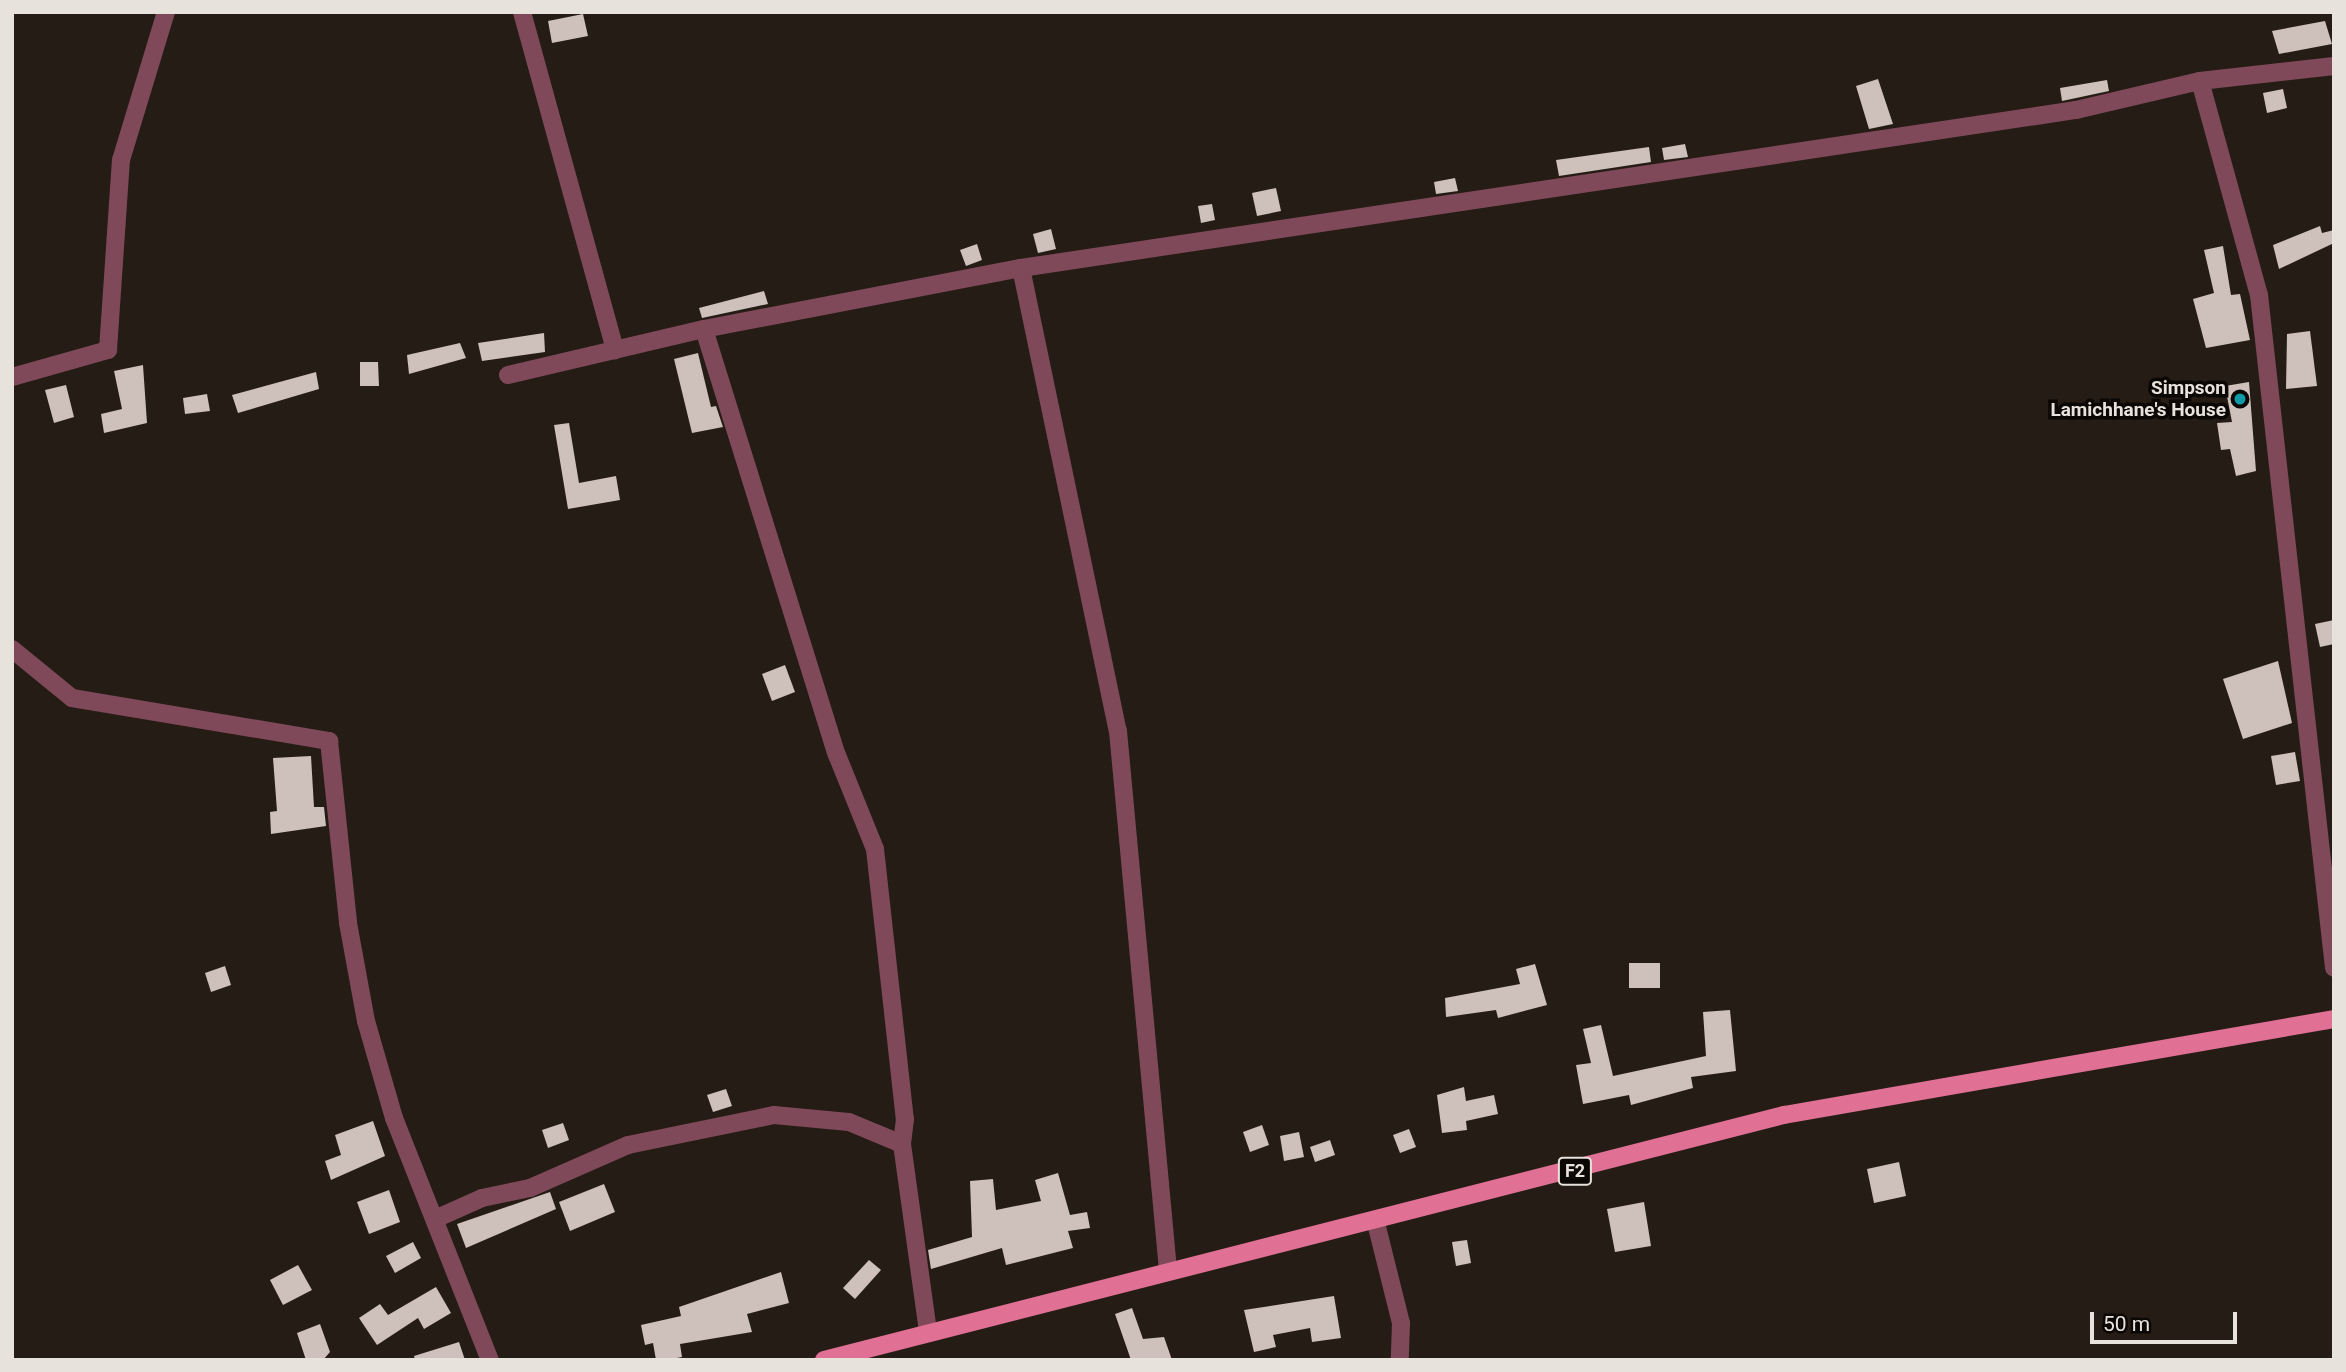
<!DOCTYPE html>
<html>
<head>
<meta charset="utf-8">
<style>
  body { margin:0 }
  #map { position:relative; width:2346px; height:1372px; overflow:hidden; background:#251c16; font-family:Roboto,sans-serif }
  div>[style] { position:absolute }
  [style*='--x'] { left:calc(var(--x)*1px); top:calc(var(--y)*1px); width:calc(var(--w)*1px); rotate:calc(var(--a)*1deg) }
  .building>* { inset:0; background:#cec0ba }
  .street>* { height:18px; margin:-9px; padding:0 9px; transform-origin:9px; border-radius:9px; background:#7f4959 }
  .primary>* { height:18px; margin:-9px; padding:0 9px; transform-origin:9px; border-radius:9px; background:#e17095 }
  .dots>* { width:19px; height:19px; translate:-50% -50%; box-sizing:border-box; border:4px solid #0b0705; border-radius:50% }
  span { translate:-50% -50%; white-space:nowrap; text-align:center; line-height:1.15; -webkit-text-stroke:7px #0b0705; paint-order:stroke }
  .shield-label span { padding:2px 5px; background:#0b0705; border:2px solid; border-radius:5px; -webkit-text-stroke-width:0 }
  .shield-label { font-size:18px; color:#e8e2dd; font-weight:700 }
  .poi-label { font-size:19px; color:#e8e2dd; font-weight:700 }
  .right { translate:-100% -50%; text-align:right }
  .frame { position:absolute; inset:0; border:14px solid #e8e2dd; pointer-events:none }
  .scale { position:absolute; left:2090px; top:1312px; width:147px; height:32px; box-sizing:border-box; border:4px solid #e8e2dd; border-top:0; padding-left:9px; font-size:21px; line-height:24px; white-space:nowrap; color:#e8e2dd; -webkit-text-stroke:5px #0b0705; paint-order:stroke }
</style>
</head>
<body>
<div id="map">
  <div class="building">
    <i style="clip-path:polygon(583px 14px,588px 36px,552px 43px,548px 21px)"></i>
    <i style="clip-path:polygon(2325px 21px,2332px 44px,2279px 54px,2272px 31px)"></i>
    <i style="clip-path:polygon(1878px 79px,1893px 124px,1869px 129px,1856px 86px)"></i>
    <i style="clip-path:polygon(2107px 80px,2109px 91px,2062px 101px,2060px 88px)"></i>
    <i style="clip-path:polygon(2283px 89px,2287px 108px,2267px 113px,2263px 93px)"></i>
    <i style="clip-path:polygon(1685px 144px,1688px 157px,1664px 160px,1662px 148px)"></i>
    <i style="clip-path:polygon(1649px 147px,1651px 162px,1559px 176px,1556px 160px)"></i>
    <i style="clip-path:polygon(1455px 178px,1458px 191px,1436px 194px,1434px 182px)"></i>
    <i style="clip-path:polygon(1276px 188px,1281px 211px,1257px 216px,1252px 193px)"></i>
    <i style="clip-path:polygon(1212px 204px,1215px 220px,1201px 223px,1198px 206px)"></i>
    <i style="clip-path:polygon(2320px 226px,2322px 233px,2334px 230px,2334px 243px,2279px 269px,2273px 245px)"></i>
    <i style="clip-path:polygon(1051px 229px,1056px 249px,1038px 253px,1033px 234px)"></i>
    <i style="clip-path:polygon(977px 244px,982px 260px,966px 266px,960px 250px)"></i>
    <i style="clip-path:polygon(2223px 246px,2231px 295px,2240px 294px,2250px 340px,2206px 348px,2193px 299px,2214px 293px,2204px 250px)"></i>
    <i style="clip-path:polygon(764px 291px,768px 304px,702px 318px,699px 308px)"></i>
    <i style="clip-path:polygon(2310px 331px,2317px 386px,2286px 389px,2287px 334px)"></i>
    <i style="clip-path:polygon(544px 333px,545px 352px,482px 361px,478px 343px)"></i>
    <i style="clip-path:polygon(460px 343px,466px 358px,409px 374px,407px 355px)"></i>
    <i style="clip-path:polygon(698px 353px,711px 407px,716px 406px,723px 427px,692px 433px,674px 359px)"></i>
    <i style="clip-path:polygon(360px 362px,378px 362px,379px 386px,360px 386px)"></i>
    <i style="clip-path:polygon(143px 365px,147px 423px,104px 433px,101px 414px,122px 409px,114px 371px)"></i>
    <i style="clip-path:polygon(316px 372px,319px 389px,238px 413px,232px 395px)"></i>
    <i style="clip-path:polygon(2249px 382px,2256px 471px,2236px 476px,2230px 449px,2221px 450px,2217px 423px,2232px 422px,2225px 386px)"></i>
    <i style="clip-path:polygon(66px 385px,74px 417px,54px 423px,45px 390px)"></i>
    <i style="clip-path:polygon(207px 394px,210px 411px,185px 414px,183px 398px)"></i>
    <i style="clip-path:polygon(569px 423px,579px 483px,616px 476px,620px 500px,568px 509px,554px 425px)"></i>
    <i style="clip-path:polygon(2334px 620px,2334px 644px,2320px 647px,2315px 624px)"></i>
    <i style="clip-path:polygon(2278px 661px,2292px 723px,2243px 739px,2223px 679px)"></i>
    <i style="clip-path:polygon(785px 665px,795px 692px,772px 701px,762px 674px)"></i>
    <i style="clip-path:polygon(2295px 752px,2300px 781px,2276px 785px,2271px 756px)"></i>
    <i style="clip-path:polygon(311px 756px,314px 807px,324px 807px,326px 826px,271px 834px,270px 812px,277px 811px,273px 758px)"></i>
    <i style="clip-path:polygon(1629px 963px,1660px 963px,1660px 988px,1629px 988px)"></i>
    <i style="clip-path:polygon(1535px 964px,1547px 1005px,1498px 1018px,1496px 1010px,1446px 1017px,1445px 998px,1520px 984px,1516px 969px)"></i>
    <i style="clip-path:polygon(225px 966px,231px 985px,211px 992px,205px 973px)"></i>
    <i style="clip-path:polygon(1730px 1010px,1736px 1071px,1691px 1077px,1693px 1088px,1631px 1105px,1629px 1095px,1583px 1104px,1576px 1065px,1591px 1063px,1583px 1029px,1601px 1025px,1613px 1076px,1706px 1056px,1703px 1012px)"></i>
    <i style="clip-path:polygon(1464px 1087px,1466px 1101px,1494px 1095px,1498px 1114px,1466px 1121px,1467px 1130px,1442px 1133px,1437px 1095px)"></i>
    <i style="clip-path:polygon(726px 1089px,732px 1106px,713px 1112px,707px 1095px)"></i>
    <i style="clip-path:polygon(373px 1121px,385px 1156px,331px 1180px,325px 1161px,341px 1155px,335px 1135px)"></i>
    <i style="clip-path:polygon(563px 1123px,569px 1140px,548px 1148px,542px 1130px)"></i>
    <i style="clip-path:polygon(1262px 1125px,1269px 1145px,1250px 1152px,1243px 1132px)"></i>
    <i style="clip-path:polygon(1409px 1129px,1416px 1147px,1400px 1153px,1393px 1135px)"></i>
    <i style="clip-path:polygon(1299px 1132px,1304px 1157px,1284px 1161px,1280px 1136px)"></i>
    <i style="clip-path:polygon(1330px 1140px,1335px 1155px,1315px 1162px,1310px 1147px)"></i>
    <i style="clip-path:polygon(1899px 1162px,1906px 1196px,1874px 1203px,1867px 1169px)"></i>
    <i style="clip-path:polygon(1058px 1173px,1070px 1215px,1087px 1212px,1090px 1228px,1068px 1231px,1073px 1248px,1006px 1265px,1002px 1248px,931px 1269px,928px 1250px,972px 1237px,970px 1181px,993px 1179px,996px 1210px,1041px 1201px,1035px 1180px)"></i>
    <i style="clip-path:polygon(604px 1184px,615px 1212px,570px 1231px,559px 1202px)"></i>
    <i style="clip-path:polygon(389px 1190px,400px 1222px,369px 1234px,357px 1202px)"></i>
    <i style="clip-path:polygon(550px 1192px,556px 1209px,466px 1248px,457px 1224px)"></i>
    <i style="clip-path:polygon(1644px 1202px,1651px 1246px,1615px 1252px,1607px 1209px)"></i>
    <i style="clip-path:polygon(1467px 1240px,1471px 1263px,1456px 1266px,1452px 1242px)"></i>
    <i style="clip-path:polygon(413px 1242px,421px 1258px,395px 1273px,386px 1256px)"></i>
    <i style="clip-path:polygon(869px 1260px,881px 1270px,855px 1299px,843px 1288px)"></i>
    <i style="clip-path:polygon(298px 1265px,312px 1290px,283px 1305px,270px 1280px)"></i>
    <i style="clip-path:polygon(781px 1272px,789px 1303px,747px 1314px,752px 1332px,680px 1344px,682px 1357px,667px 1360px,656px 1360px,653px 1343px,645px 1345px,641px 1325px,681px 1316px,679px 1307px)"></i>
    <i style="clip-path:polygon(436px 1287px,451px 1313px,424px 1329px,418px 1318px,377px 1345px,359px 1318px,380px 1304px,388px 1315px)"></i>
    <i style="clip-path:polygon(1334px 1296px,1341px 1338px,1312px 1342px,1310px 1328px,1273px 1335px,1276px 1347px,1254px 1352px,1244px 1310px)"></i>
    <i style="clip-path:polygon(1132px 1308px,1143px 1339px,1164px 1337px,1172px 1360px,1131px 1360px,1115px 1314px)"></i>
    <i style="clip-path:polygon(320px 1324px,330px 1352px,323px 1360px,306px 1360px,297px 1333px)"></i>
    <i style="clip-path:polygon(459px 1342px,465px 1360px,415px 1360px,414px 1356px)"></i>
  </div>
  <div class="street">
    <i style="--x:522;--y:12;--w:351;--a:74.6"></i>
    <i style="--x:2334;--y:66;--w:135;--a:173.6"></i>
    <i style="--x:2200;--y:81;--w:222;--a:74.6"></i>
    <i style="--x:2259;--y:295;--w:677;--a:83.64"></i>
    <i style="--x:1021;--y:268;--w:473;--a:78.2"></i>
    <i style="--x:1118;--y:731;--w:541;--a:84.7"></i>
    <i style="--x:704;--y:329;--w:446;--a:72.7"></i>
    <i style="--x:837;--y:755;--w:101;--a:68"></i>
    <i style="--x:875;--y:849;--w:272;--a:83.7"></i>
    <i style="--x:905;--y:1119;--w:25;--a:97"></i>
    <i style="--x:902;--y:1144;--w:190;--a:82.1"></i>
    <i style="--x:508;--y:375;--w:201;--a:-13.2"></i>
    <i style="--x:704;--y:329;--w:323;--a:-10.9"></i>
    <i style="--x:1021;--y:268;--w:1067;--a:-8.52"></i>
    <i style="--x:2076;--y:110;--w:127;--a:-13.2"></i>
    <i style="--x:12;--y:377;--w:100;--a:-15.7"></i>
    <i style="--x:108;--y:350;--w:190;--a:-86.1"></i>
    <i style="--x:121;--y:160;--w:155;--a:-73.1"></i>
    <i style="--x:12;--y:649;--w:77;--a:39.2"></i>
    <i style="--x:72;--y:698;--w:261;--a:9.5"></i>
    <i style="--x:329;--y:741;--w:183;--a:84"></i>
    <i style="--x:348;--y:923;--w:100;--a:79.6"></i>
    <i style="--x:366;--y:1021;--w:101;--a:73.9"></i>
    <i style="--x:394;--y:1118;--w:260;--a:68.4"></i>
    <i style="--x:435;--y:1219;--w:51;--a:-24.1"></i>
    <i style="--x:482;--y:1198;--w:49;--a:-11.8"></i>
    <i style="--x:530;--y:1188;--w:107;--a:-23.7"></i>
    <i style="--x:628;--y:1145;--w:149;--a:-11.6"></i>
    <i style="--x:774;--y:1115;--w:75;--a:5.3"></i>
    <i style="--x:849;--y:1122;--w:57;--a:22.5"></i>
    <i style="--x:1376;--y:1223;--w:103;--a:76"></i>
    <i style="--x:1401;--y:1323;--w:37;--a:92"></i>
  </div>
  <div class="primary">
    <i style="--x:824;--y:1360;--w:991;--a:-14.32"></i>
    <i style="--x:1784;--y:1115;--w:558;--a:-9.9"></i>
  </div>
  <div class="dots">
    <i style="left:2240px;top:399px;background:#0f9aa8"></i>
  </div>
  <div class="shield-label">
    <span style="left:1575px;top:1171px">F2</span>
  </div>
  <div class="poi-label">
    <span class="right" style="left:2226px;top:399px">Simpson<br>Lamichhane's House</span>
  </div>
  <div class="frame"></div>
  <div class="scale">50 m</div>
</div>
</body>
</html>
